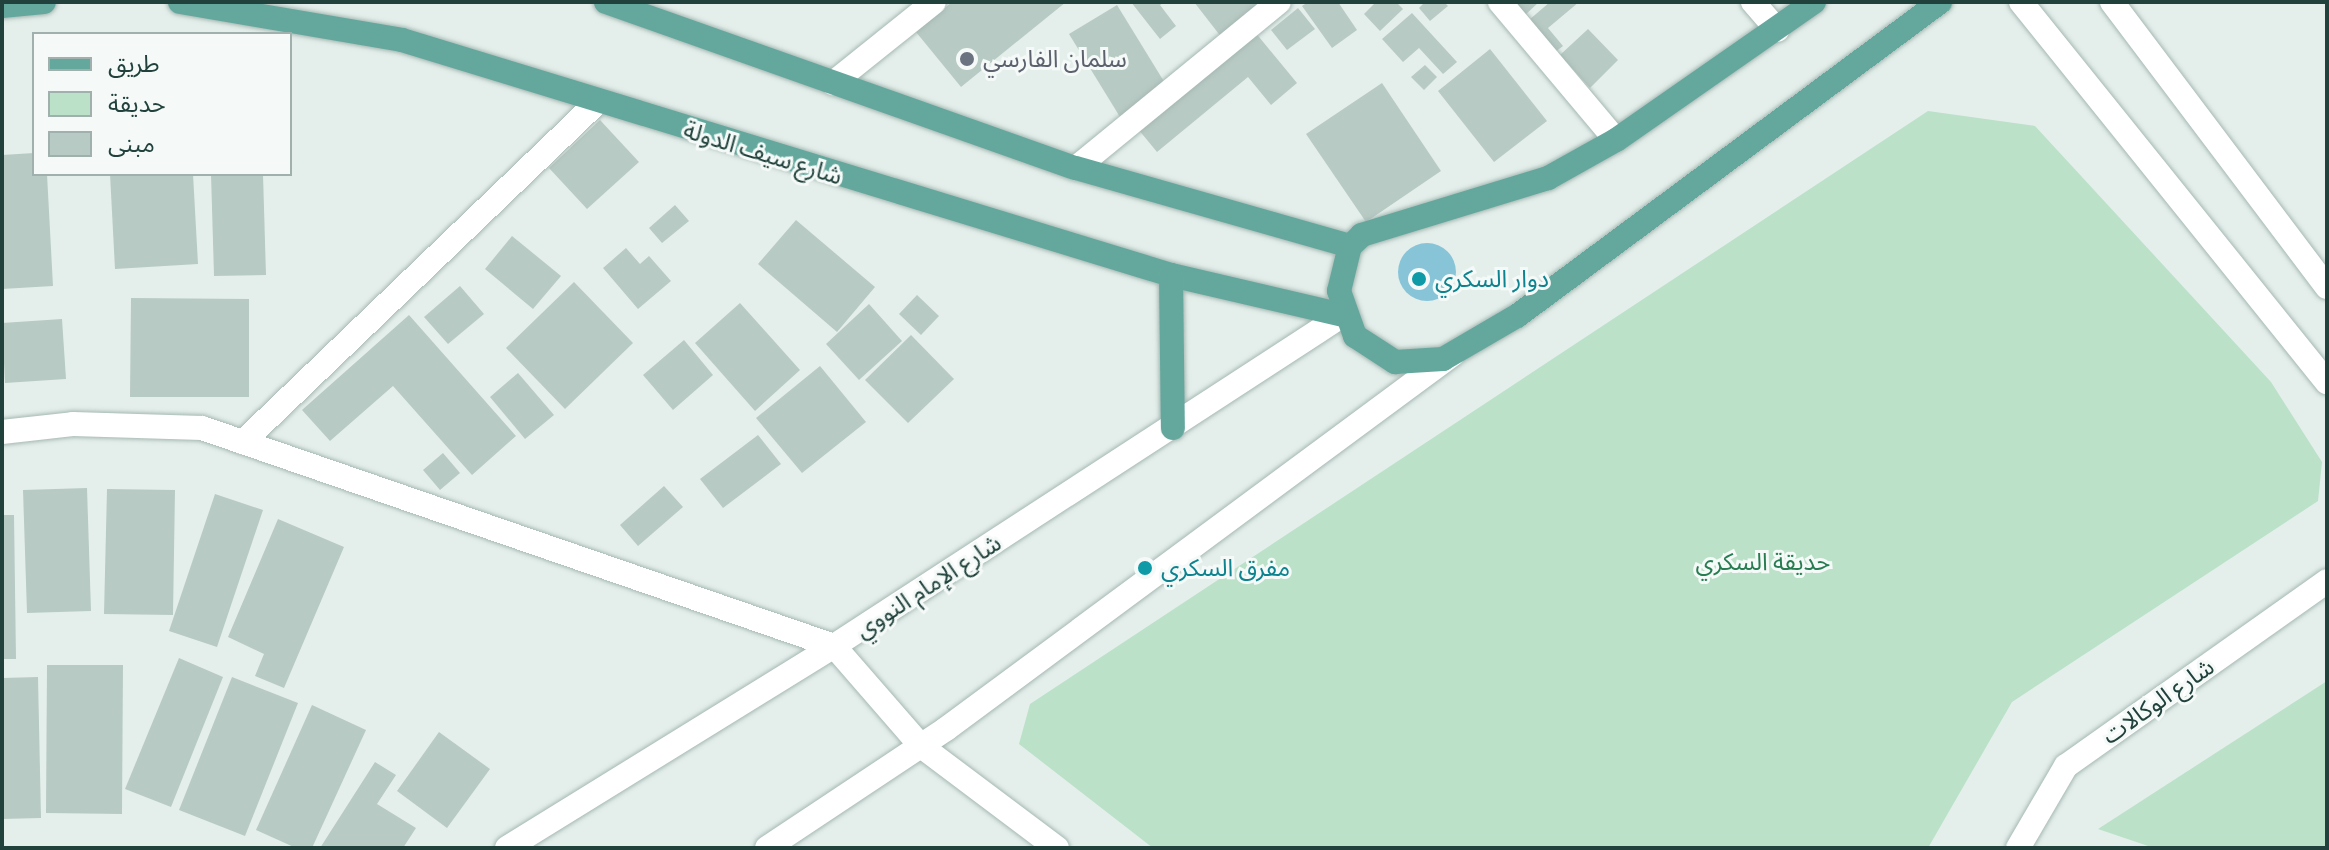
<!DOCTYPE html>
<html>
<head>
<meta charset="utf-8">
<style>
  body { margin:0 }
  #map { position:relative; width:2329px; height:850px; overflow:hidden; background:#e4efeb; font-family:"PT Sans Narrow","Noto Sans Arabic",sans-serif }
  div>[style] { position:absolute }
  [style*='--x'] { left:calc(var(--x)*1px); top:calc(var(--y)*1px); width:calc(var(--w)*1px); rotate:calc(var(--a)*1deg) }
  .green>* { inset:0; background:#bbe1c9 }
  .water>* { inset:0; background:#87c4d8 }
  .round { border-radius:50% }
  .building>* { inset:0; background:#b8cac4 }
  .roads { filter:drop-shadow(0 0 2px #a6b8b3) drop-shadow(0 0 2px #a6b8b3) }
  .street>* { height:24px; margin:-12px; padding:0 12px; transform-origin:12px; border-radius:12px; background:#fff }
  .secondary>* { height:24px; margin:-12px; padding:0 12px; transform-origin:12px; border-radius:12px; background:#fff }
  .primary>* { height:24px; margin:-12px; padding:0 12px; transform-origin:12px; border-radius:12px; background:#64a89d }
  .dots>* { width:22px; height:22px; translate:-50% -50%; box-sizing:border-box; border:4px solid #f5faf8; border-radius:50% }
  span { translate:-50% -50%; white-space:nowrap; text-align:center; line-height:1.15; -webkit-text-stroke:6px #f5faf8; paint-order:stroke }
  .worship-label { font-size:24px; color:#5b616d }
  .left { translate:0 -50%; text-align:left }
  .street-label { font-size:24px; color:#21423c }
  .culture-label { font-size:24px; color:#0d838f }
  .park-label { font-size:24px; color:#277d51 }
  .frame { position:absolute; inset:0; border:4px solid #21423c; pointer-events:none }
  .legend { position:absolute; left:32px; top:32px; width:260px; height:144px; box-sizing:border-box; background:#f5faf8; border:2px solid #a0b0ad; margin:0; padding:10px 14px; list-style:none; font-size:24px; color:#21423c }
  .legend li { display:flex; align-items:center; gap:16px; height:40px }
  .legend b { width:40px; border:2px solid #a0b0ad }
</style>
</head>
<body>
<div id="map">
  <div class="green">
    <i style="clip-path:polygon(1928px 111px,2035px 126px,2271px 382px,2322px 462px,2318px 501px,2012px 702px,1928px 848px,1153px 848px,1019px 744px,1030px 704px)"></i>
    <i style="clip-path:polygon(2327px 681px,2327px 848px,2154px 848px,2098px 829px)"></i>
  </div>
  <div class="water">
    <i class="round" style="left:1398px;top:243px;width:58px;height:58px"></i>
  </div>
  <div class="building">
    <i style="clip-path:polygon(952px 2px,1066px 2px,961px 87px,916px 32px)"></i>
    <i style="clip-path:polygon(1131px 2px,1164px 2px,1160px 5px,1176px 26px,1160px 39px)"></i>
    <i style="clip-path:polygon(1194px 2px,1269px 2px,1222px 38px)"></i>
    <i style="clip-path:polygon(1308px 2px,1338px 2px,1357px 30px,1332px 48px,1302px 6px)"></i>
    <i style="clip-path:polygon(1376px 2px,1396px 2px,1403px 9px,1380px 31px,1364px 14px)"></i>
    <i style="clip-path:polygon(1425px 2px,1444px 2px,1448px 6px,1430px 21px,1419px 8px)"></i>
    <i style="clip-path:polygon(1508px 2px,1539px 2px,1522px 18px)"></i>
    <i style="clip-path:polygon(1550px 2px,1579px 2px,1548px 28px,1563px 46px,1550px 56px,1523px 25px)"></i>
    <i style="clip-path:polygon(1117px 5px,1168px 88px,1120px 117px,1069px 34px)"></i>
    <i style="clip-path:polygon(1298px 8px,1315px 29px,1287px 50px,1271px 30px)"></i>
    <i style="clip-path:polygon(1412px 13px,1457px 62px,1443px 74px,1419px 48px,1403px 62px,1382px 39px)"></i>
    <i style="clip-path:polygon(1588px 29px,1618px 60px,1590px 88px,1560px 55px)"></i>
    <i style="clip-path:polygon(1255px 32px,1297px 83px,1271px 105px,1248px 77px,1157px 152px,1138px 129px)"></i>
    <i style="clip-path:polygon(1490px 49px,1547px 121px,1494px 162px,1438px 91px)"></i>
    <i style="clip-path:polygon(1425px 65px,1437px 77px,1424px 90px,1411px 77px)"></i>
    <i style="clip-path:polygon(1382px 83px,1441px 171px,1366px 222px,1306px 134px)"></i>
    <i style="clip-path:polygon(600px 120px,639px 162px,587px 209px,549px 168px)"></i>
    <i style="clip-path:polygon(34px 153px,34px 174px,47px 174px,53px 286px,2px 289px,2px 155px)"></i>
    <i style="clip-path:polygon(110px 174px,193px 174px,198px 264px,115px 269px)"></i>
    <i style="clip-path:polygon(211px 174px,263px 174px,266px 275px,214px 276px)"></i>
    <i style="clip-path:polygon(675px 205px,689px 221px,662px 243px,649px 228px)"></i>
    <i style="clip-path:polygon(796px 220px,875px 287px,837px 332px,758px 264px)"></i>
    <i style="clip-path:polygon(512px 236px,561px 276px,533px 309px,485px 269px)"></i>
    <i style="clip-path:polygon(626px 248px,640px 264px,649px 256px,671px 281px,638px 309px,603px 268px)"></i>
    <i style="clip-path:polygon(574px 282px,633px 343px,565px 409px,506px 348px)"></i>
    <i style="clip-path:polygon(460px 286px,484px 314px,448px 344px,424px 317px)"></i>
    <i style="clip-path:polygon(917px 295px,939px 316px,921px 335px,899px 314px)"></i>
    <i style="clip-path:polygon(131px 298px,249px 299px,249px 397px,130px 397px)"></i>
    <i style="clip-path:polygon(740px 303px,800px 370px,755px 411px,695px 343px)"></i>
    <i style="clip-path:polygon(869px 304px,902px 341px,859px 380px,826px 344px)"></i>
    <i style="clip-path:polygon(409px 315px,516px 436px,472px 475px,393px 386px,330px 441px,302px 410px)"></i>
    <i style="clip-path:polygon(62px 319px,66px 379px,5px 383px,2px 323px)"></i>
    <i style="clip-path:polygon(911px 335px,954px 379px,908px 423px,865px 380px)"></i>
    <i style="clip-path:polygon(684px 340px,713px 375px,673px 410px,643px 375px)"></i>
    <i style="clip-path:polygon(820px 366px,866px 422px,802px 473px,756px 418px)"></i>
    <i style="clip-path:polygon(518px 373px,554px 415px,525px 439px,490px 397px)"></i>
    <i style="clip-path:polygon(758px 435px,781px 464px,723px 508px,700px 479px)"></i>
    <i style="clip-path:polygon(443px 453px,460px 473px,440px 490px,423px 470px)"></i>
    <i style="clip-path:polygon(664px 486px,683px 507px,638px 546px,620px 525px)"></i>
    <i style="clip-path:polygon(87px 488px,91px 611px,27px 613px,23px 490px)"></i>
    <i style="clip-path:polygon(107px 489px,175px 490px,173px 615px,104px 614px)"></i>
    <i style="clip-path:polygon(215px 494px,263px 510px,217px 647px,169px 631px)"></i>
    <i style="clip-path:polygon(2px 515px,14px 515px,16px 659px,2px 659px)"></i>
    <i style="clip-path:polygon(278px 519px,344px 547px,284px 688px,255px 676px,264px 654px,228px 637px)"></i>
    <i style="clip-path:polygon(179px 658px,223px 677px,171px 807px,125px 789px)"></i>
    <i style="clip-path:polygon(47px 665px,123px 665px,122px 814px,46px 813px)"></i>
    <i style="clip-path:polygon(38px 677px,41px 818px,2px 819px,2px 678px)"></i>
    <i style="clip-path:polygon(232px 677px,298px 703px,245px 836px,179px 810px)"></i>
    <i style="clip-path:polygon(312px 705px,366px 730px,312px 848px,296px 848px,256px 830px)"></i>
    <i style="clip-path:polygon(439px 732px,490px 769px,447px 828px,397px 791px)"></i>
    <i style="clip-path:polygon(375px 762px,396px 775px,377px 804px,416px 828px,403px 848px,320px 848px)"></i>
  </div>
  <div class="roads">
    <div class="street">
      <i style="--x:1500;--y:2;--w:180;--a:50"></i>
      <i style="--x:1753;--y:2;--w:37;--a:49"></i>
      <i style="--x:833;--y:83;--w:129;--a:-38.7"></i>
      <i style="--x:1076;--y:168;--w:262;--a:-39.3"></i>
      <i style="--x:2;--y:432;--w:71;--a:-6.4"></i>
      <i style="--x:73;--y:424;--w:129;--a:1.8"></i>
      <i style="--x:202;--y:428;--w:669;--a:19.03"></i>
      <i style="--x:834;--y:646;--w:133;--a:49"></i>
      <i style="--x:921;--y:746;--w:170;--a:36.9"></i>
      <i style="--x:243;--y:442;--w:489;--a:-43.8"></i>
    </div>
    <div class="secondary">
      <i style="--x:2021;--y:2;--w:488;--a:51.2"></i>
      <i style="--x:2112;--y:2;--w:357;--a:53"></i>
      <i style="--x:507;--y:848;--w:384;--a:-31.7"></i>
      <i style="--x:834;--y:646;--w:607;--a:-33.04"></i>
      <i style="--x:767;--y:848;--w:215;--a:-33.6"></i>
      <i style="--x:946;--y:729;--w:631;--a:-36.49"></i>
      <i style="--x:2018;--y:848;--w:95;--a:-59.7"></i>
      <i style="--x:2066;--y:766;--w:320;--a:-35.3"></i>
    </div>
    <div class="primary">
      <i style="--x:180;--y:2;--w:225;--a:9.7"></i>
      <i style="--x:402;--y:40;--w:804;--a:16.99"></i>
      <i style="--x:1171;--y:275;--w:177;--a:13.1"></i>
      <i style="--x:606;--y:2;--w:498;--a:19.5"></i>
      <i style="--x:1076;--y:168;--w:285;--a:15.9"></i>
      <i style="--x:1814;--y:2;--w:241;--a:145.1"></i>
      <i style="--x:1616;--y:140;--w:78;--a:150.8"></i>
      <i style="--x:1548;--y:178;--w:195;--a:163"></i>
      <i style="--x:1362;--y:235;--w:16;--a:137"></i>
      <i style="--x:1350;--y:246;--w:46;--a:103.7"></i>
      <i style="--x:1339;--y:291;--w:48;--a:70.4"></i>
      <i style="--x:1355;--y:336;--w:48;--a:33"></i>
      <i style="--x:1395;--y:362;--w:48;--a:-3.6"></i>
      <i style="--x:1443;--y:359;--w:86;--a:-30.2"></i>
      <i style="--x:1517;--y:316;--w:527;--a:-36.59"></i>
      <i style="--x:2;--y:6;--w:42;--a:-5.4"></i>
      <i style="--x:1171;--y:275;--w:153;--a:89.3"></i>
    </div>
  </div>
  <div class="dots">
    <i style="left:967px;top:59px;background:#6b7280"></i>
    <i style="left:1419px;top:279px;background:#0f9aa8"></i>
    <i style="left:1145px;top:568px;background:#0f9aa8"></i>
  </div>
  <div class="worship-label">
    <span class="left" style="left:983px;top:59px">سلمان الفارسي</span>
  </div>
  <div class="street-label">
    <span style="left:763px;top:153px;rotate:17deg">شارع سيف الدولة</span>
    <span style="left:928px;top:586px;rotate:-33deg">شارع الإمام النووي</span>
    <span style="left:2158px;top:701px;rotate:-35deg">شارع الوكالات</span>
  </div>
  <div class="culture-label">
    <span class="left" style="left:1435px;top:279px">دوار السكري</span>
    <span class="left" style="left:1161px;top:568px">مفرق السكري</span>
  </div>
  <div class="park-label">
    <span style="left:1763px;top:562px">حديقة السكري</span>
  </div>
  <div class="frame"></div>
  <ul class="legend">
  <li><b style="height:10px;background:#64a89d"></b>طريق</li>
  <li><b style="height:22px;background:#bbe1c9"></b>حديقة</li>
  <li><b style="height:22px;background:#b8cac4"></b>مبنى</li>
  </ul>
</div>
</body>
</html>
